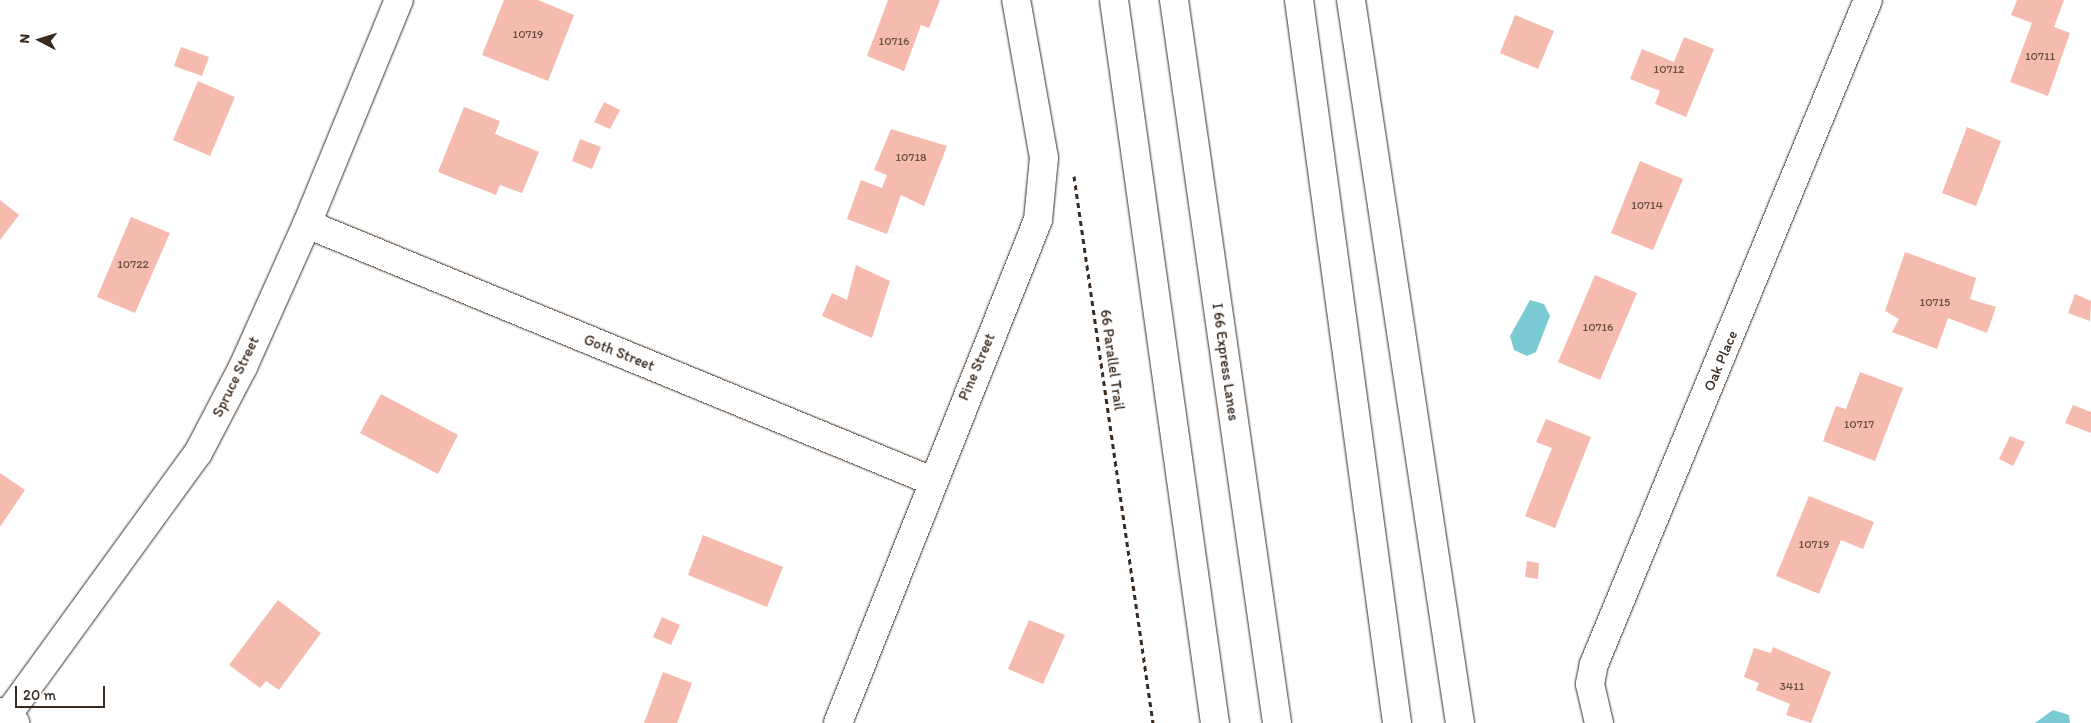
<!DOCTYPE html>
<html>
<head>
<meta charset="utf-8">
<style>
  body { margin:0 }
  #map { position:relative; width:2091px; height:723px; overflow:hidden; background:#fff; font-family:Itim,sans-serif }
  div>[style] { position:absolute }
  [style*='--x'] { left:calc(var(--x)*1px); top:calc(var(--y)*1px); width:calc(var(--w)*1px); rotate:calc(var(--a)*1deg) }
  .water>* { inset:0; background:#79cad2 }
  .building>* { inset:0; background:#f5bbae }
  .path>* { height:3px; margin-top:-1.5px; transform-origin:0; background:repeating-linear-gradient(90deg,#3b2a1e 0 5px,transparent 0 9px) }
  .roads { filter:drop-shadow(0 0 1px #3b2a1e) drop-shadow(0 0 1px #3b2a1e) }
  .minor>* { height:28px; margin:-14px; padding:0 14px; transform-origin:14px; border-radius:14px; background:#fff }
  .major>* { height:28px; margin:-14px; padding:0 14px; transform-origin:14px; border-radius:14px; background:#fff }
  .highway>* { height:28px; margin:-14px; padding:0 14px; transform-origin:14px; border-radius:14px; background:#fff }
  span { translate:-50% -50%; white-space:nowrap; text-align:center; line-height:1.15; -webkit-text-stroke:4px #fff; paint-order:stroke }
  .number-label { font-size:12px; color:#6a4e42 }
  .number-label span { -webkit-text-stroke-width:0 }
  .street-label { font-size:15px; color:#3b2a1e }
  .north { position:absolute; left:15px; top:15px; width:50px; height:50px; -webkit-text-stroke:4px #fff; paint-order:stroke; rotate:275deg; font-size:14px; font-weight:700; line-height:20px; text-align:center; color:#3b2a1e }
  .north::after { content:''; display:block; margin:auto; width:18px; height:22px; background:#3b2a1e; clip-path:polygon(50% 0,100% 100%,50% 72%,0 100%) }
  .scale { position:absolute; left:15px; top:686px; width:90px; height:22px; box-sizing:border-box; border:2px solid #3b2a1e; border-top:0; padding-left:6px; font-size:15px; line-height:18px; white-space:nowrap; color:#3b2a1e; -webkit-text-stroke:4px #fff; paint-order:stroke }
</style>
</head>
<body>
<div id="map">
  <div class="water">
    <i style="clip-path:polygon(1530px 300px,1544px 304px,1550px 316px,1536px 352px,1527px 356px,1514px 350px,1510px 336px)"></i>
    <i style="clip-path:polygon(2053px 710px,2069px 715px,2070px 723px,2035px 723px)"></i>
  </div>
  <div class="building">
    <i style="clip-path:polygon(504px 0,538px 0,574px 15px,548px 81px,482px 55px)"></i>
    <i style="clip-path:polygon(888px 0,940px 0,929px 28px,921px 25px,904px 71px,867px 56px)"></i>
    <i style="clip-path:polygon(2017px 0,2064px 0,2054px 27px,2070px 33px,2048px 96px,2010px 82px,2032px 23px,2011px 15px)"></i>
    <i style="clip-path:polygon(1515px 15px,1554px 31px,1538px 69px,1500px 53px)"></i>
    <i style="clip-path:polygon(1684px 37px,1714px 49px,1686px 117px,1655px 104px,1660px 91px,1630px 79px,1642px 49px,1674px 62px)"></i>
    <i style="clip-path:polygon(181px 47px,209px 57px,202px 76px,174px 66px)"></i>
    <i style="clip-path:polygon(198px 81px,235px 97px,210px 156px,173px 140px)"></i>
    <i style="clip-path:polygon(604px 102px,620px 110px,610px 129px,594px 122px)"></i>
    <i style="clip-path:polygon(464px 107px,500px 121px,495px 134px,539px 152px,522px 193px,500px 185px,496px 195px,438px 172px)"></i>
    <i style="clip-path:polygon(1967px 127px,2001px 141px,1976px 206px,1942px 193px)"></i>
    <i style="clip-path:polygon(891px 129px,947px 146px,924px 206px,901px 195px,887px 234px,847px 219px,861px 180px,882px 188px,887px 175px,874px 170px)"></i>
    <i style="clip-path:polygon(580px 139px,601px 147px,592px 169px,572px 161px)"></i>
    <i style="clip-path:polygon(1640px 161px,1683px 179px,1653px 250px,1611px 233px)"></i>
    <i style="clip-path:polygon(0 200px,19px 215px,0 240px)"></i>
    <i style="clip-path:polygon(131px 217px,170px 233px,135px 313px,97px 297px)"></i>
    <i style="clip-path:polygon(1905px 252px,1976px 278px,1970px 299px,1996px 307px,1987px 333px,1948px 318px,1937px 349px,1892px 332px,1899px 319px,1885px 311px)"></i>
    <i style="clip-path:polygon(856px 265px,890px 281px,872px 338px,822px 316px,832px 293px,847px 300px)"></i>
    <i style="clip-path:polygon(1595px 275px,1637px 293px,1600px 380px,1558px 362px)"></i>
    <i style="clip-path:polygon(2075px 294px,2091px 301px,2090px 321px,2068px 313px)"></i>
    <i style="clip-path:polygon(1860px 372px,1903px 388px,1875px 461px,1823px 441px,1836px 406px,1846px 409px)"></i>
    <i style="clip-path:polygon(381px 394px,458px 435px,438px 474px,360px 433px)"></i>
    <i style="clip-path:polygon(2073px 405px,2091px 412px,2091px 433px,2065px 423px)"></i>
    <i style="clip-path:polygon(1546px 419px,1591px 437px,1555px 528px,1525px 516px,1552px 448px,1536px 442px)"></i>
    <i style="clip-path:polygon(2010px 436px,2025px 442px,2013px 466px,1999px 459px)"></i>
    <i style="clip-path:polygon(0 473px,25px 490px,0 527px)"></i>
    <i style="clip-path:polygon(1809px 496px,1874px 522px,1863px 549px,1841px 540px,1819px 594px,1776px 576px)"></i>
    <i style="clip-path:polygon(703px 535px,783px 567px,767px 607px,688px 575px)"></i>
    <i style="clip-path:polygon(1527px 561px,1539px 563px,1538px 579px,1525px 577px)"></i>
    <i style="clip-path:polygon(278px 600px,321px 633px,279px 690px,266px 681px,260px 688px,229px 665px)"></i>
    <i style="clip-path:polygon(662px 617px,680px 625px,671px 645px,653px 637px)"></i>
    <i style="clip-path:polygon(1029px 620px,1065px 635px,1043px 684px,1008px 669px)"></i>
    <i style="clip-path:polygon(1773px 647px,1831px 672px,1811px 723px,1786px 715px,1790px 704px,1756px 690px,1759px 683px,1744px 677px,1754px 648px,1771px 653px)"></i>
    <i style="clip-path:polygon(663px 672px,692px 683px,677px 723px,644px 723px)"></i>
  </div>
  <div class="path">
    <i style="--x:1074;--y:176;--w:553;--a:81.78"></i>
  </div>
  <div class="roads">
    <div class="minor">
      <i style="--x:307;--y:224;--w:676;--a:22.35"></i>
      <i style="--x:6;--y:717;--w:326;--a:-54"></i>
      <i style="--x:198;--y:453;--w:97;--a:-62.4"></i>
      <i style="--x:243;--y:367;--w:157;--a:-65.9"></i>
      <i style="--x:307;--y:224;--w:242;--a:-67.7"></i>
      <i style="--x:838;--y:723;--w:541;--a:-68.32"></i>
      <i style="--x:1038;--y:220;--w:62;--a:-84.5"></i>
      <i style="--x:1044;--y:158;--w:160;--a:-100"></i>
      <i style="--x:1599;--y:723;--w:40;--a:-103"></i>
      <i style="--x:1590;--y:684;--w:20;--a:-79"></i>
      <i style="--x:1594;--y:664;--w:718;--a:-67.58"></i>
    </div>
    <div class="major">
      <i style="--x:0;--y:712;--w:19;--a:36"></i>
    </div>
    <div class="highway">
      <i style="--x:1114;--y:0;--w:730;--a:82.05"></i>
      <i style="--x:1174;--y:0;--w:730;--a:81.89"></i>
      <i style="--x:1299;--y:0;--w:730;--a:82.28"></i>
      <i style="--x:1351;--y:0;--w:731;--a:81.43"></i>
    </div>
  </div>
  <div class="number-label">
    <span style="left:528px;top:35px">10719</span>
    <span style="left:894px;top:42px">10716</span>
    <span style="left:2040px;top:57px">10711</span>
    <span style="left:1669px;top:70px">10712</span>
    <span style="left:911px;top:158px">10718</span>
    <span style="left:1647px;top:206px">10714</span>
    <span style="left:133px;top:265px">10722</span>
    <span style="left:1935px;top:303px">10715</span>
    <span style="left:1598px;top:328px">10716</span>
    <span style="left:1859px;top:425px">10717</span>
    <span style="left:1814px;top:545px">10719</span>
    <span style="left:1792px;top:687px">3411</span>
  </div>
  <div class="street-label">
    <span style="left:619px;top:353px;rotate:22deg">Goth Street</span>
    <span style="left:1112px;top:360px;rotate:82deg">66 Parallel Trail</span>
    <span style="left:1721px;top:361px;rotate:-67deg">Oak Place</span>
    <span style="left:1225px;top:362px;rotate:82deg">I 66 Express Lanes</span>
    <span style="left:977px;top:367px;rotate:-67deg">Pine Street</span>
    <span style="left:236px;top:377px;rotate:-64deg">Spruce Street</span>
  </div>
  <div class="north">N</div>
  <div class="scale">20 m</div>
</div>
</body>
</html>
